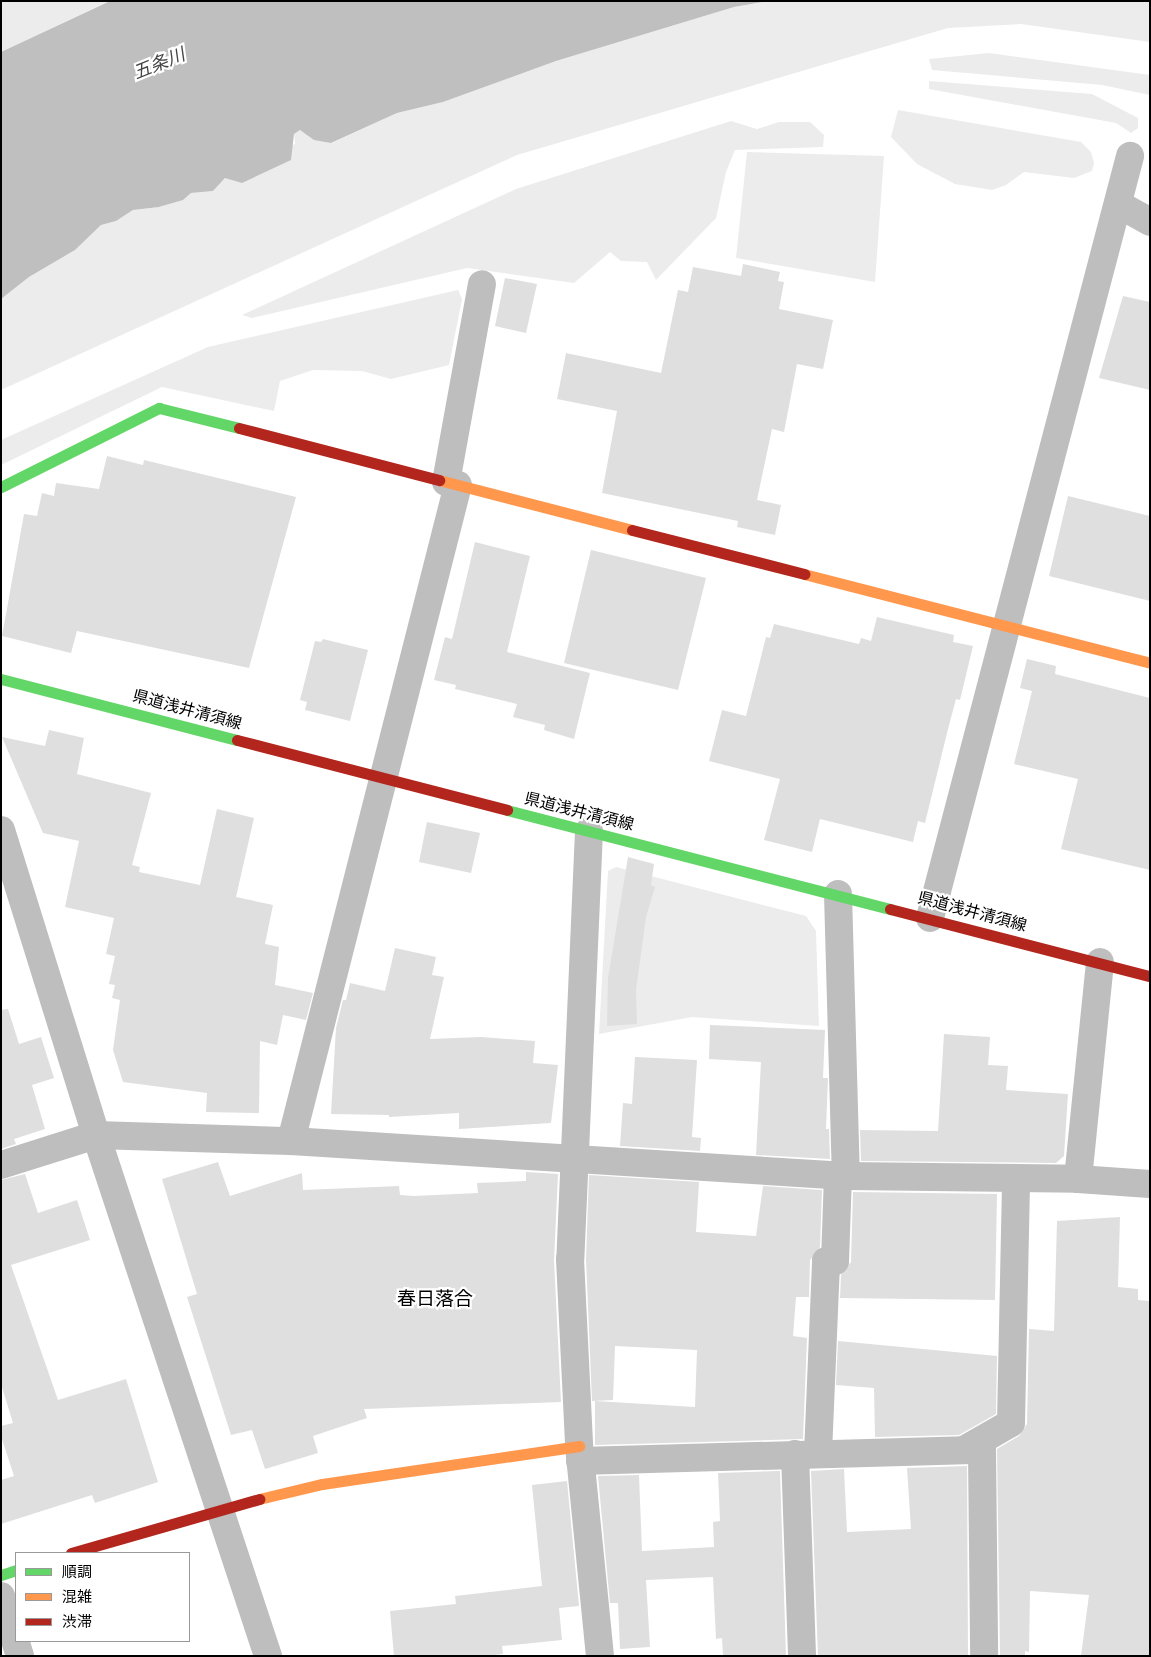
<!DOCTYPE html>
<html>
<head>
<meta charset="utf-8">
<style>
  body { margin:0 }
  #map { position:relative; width:1151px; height:1657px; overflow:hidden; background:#fff; font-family:Poppins,"Noto Sans JP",sans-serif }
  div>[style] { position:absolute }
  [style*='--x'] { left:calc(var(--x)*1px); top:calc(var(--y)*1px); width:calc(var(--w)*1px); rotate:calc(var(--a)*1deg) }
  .green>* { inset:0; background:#ececec }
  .water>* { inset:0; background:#bfbfbf }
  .building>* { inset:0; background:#dfdfdf }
  .street>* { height:28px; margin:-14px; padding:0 14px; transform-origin:14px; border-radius:14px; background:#bebebe }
  .fast>* { height:11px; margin:-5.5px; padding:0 5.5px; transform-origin:5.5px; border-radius:5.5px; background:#63d668 }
  .slow>* { height:11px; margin:-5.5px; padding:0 5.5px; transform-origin:5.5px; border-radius:5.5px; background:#ff974d }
  .jam>* { height:11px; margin:-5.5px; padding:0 5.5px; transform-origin:5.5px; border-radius:5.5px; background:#b3261e }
  span { translate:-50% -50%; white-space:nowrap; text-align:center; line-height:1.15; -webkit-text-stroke:4.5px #fff; paint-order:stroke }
  .street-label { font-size:16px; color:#000 }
  .water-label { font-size:18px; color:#444; font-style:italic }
  .quarter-label { font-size:19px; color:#000 }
  .frame { position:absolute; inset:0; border:2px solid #000; pointer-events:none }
  .legend { position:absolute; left:15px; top:1552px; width:175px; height:90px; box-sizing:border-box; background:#fff; border:1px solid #999; margin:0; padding:6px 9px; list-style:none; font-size:15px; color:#000 }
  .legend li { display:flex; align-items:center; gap:10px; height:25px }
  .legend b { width:25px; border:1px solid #999 }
</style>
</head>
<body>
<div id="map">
  <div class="green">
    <i style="clip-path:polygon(1px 1px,109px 1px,1px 52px)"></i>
    <i style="clip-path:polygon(769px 1px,1150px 1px,1150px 42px,1021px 24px,948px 28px,517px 155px,1px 390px,1px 299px,29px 277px,75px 250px,101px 225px,116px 221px,133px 210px,159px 207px,183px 200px,191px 193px,213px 191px,225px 178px,295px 144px,294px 134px,300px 130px,332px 143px,397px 113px,443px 102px,556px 61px,734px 7px)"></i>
    <i style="clip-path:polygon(989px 53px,1150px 75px,1150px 95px,1102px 85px,932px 70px,929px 59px)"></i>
    <i style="clip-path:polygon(929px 81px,1092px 94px,1138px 118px,1138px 128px,1131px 133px,1116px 123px,929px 89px)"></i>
    <i style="clip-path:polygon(898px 110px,1081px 142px,1091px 152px,1094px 163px,1092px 171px,1074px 178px,1024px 172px,1006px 185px,992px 190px,955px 184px,917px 164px,891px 137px)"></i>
    <i style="clip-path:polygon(731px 121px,757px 129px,779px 122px,810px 122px,824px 135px,823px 147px,735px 150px,726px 172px,716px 218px,656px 280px,647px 262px,621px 261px,610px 252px,574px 283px,467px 268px,252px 318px,242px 315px,516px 189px)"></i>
    <i style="clip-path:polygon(747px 152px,884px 156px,875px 282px,736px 258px)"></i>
    <i style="clip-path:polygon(458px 290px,462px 299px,449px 365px,391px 379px,362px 371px,313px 370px,280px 381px,274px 411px,162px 387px,1px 465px,1px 440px,208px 347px)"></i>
    <i style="clip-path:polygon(616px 867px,806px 916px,816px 931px,819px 1026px,692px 1017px,599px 1034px,608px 871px)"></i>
  </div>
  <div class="water">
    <i style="clip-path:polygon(110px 1px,769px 1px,734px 7px,556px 61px,443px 102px,397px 113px,331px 143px,314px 140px,300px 130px,294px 134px,291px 160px,242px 183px,225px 178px,213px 191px,191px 193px,183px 200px,159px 207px,133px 210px,116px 221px,101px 225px,75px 250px,29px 277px,1px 299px,1px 52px)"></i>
  </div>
  <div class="building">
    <i style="clip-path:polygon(743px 264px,780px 272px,778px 281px,784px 282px,779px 309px,833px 320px,823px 369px,797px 364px,784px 432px,772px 429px,757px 500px,781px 505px,775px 535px,737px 527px,738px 521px,602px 493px,617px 411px,557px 399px,566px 353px,661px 373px,678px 290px,688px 292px,693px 267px,741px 276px)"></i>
    <i style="clip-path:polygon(505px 278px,537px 284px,526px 333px,495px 326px)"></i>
    <i style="clip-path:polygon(1123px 296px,1150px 302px,1150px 390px,1099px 378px)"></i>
    <i style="clip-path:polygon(107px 456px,143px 465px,144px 460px,296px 497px,249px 668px,77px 631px,71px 653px,2px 636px,24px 514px,37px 516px,42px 493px,54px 496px,56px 483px,99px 489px)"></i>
    <i style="clip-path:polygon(1068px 496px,1150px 516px,1150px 601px,1049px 576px)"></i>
    <i style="clip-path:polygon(475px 542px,530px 556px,507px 652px,590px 673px,574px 739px,544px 730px,545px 725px,513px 717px,517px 704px,455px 689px,456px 685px,434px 680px,445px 637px,452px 639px)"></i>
    <i style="clip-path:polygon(591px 550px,706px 578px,678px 690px,564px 663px)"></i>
    <i style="clip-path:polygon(877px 617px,954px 635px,953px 642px,973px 646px,960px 700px,956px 699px,948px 729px,925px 823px,918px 821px,913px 842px,820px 819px,812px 852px,764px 840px,780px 779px,709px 761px,722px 710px,746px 716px,766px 637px,770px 638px,774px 624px,859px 644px,861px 638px,871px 641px)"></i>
    <i style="clip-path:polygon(323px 639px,368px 650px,350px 721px,305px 710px,307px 702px,300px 700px,315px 641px,321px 642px)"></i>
    <i style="clip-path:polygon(1027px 659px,1056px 666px,1055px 674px,1150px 698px,1150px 870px,1061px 849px,1078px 779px,1014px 764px,1032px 691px,1020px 688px)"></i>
    <i style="clip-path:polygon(49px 730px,84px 738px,77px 774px,151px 793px,132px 865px,140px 867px,139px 872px,200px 885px,217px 809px,254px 818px,236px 897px,273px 905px,265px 944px,279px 947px,275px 985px,313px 993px,306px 1020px,283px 1015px,277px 1045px,260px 1041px,259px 1113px,206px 1112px,207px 1093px,123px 1082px,113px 1050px,120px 1000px,112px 998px,115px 985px,109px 984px,115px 956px,106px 954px,114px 918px,65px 907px,79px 841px,43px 833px,2px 737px,45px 746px)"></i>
    <i style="clip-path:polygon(427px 822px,480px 833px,471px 873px,419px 862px)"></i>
    <i style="clip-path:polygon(628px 857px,654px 864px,651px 885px,655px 887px,646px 917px,636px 990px,637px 1024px,607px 1026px,608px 978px)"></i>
    <i style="clip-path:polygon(395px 948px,436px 957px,432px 975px,444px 977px,430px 1039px,481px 1037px,535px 1041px,533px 1063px,558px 1065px,551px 1123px,459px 1129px,459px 1113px,389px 1117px,389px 1115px,331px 1114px,336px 1028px,343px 1000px,346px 1000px,350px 983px,385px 991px)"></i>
    <i style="clip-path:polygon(8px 1009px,19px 1044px,41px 1037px,54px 1078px,32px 1085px,45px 1129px,14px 1139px,16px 1144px,1px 1149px,1px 1010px)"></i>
    <i style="clip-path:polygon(710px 1025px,825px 1030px,823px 1078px,828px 1078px,826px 1129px,829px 1129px,830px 1159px,756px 1155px,761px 1062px,709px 1059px)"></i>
    <i style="clip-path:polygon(944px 1034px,990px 1037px,988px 1065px,1008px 1066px,1006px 1090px,1068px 1094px,1064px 1156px,1056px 1163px,861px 1161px,860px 1130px,938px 1131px)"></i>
    <i style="clip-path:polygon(635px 1057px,697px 1060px,692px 1137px,701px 1138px,700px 1151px,620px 1146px,623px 1103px,632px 1104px)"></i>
    <i style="clip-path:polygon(218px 1162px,230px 1196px,302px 1173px,303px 1190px,399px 1186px,400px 1195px,414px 1196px,478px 1193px,477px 1183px,526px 1181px,526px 1172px,558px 1174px,554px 1260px,561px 1402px,364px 1409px,367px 1418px,313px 1436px,318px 1453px,265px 1469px,252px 1430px,231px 1435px,187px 1297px,197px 1294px,162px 1179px)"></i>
    <i style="clip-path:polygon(25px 1174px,38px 1213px,77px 1200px,90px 1240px,11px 1265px,58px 1400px,126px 1379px,158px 1482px,95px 1503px,92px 1495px,1px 1524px,1px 1480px,14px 1476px,1px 1436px,1px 1426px,13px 1423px,1px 1384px,1px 1180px)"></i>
    <i style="clip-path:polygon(589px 1175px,699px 1182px,696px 1232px,756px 1236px,763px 1186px,822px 1190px,820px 1247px,810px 1260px,809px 1297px,796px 1297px,793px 1336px,807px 1338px,803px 1439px,595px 1445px,595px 1401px,695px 1407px,697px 1350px,615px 1346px,613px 1400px,592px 1401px,586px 1259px)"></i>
    <i style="clip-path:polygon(853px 1192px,997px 1194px,995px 1300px,840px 1298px,841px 1275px,851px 1262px)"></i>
    <i style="clip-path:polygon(1120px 1217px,1118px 1287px,1138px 1289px,1138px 1300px,1150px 1301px,1150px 1656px,1081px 1656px,1089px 1595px,1030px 1591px,1029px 1652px,1025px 1651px,1025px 1656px,1000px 1656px,997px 1449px,1019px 1436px,1027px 1424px,1029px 1329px,1054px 1331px,1057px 1221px)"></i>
    <i style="clip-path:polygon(838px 1341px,997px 1356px,996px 1414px,959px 1435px,875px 1437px,874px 1388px,836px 1385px)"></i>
    <i style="clip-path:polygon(967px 1466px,968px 1656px,818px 1656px,811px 1471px,844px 1469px,847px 1532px,911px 1529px,907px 1468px)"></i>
    <i style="clip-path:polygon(780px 1471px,786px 1656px,723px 1656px,722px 1638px,716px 1639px,713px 1577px,646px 1580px,650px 1647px,620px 1649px,618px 1603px,610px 1603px,598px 1476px,639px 1475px,642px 1551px,714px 1547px,713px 1522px,720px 1521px,718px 1473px)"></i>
    <i style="clip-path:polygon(567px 1481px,579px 1606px,559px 1608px,562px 1640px,502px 1646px,503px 1654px,486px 1656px,394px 1656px,390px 1611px,456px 1604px,455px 1596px,542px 1586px,532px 1485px)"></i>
  </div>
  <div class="street">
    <i style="--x:1118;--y:204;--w:37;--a:29"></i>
    <i style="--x:446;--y:482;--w:201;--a:-79.7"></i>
    <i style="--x:1;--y:830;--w:319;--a:72.7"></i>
    <i style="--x:96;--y:1135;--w:549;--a:71.73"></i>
    <i style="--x:589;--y:831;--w:428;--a:92.5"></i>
    <i style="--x:570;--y:1259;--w:187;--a:87.2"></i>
    <i style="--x:579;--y:1446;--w:211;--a:84.3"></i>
    <i style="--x:838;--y:894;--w:282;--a:88.4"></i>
    <i style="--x:930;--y:918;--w:788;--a:-75.29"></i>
    <i style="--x:291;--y:1141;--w:677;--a:-75.72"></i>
    <i style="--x:1;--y:1165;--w:100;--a:-17.5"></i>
    <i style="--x:96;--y:1135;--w:195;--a:1.8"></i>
    <i style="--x:291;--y:1141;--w:556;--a:3.61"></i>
    <i style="--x:846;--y:1176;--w:232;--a:0.7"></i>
    <i style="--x:1078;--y:1179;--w:72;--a:4"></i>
    <i style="--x:1078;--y:1179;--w:218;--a:-84.2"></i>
    <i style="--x:964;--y:1450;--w:54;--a:-29.9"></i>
    <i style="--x:1011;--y:1423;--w:245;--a:-88.8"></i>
    <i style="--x:795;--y:1454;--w:202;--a:88"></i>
    <i style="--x:818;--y:1454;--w:193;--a:-87.6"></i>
    <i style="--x:826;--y:1261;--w:9;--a:0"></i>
    <i style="--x:835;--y:1261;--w:85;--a:-88"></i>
    <i style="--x:580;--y:1461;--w:402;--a:-1.6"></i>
    <i style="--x:982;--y:1450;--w:206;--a:89.4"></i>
    <i style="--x:1;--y:1596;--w:63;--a:72.4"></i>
  </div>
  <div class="fast">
    <i style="--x:1;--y:487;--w:177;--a:-26.6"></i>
    <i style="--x:159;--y:408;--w:82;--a:14"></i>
    <i style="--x:1;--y:679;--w:244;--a:14.5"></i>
    <i style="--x:507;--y:810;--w:396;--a:14.5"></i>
    <i style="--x:1;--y:1575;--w:16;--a:-18"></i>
  </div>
  <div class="slow">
    <i style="--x:439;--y:480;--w:199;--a:14.5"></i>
    <i style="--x:804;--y:574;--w:357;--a:14.4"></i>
    <i style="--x:259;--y:1499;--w:65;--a:-13.4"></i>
    <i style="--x:322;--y:1484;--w:260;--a:-8.4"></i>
  </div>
  <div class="jam">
    <i style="--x:239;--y:428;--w:207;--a:14.6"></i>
    <i style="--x:632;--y:530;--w:178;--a:14.3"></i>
    <i style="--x:237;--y:740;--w:279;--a:14.5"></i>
    <i style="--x:890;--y:909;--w:268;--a:14.5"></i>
    <i style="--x:71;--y:1553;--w:196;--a:-16"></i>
  </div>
  <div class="street-label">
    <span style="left:187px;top:710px;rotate:15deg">県道浅井清須線</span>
    <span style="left:579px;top:812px;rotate:14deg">県道浅井清須線</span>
    <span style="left:972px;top:912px;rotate:15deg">県道浅井清須線</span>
  </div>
  <div class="water-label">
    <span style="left:159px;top:64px;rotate:-22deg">五条川</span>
  </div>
  <div class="quarter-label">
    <span style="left:435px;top:1299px">春日落合</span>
  </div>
  <div class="frame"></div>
  <ul class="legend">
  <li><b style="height:6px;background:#63d668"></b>順調</li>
  <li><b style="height:6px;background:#ff974d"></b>混雑</li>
  <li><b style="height:6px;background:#b3261e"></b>渋滞</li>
  </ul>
</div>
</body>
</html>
